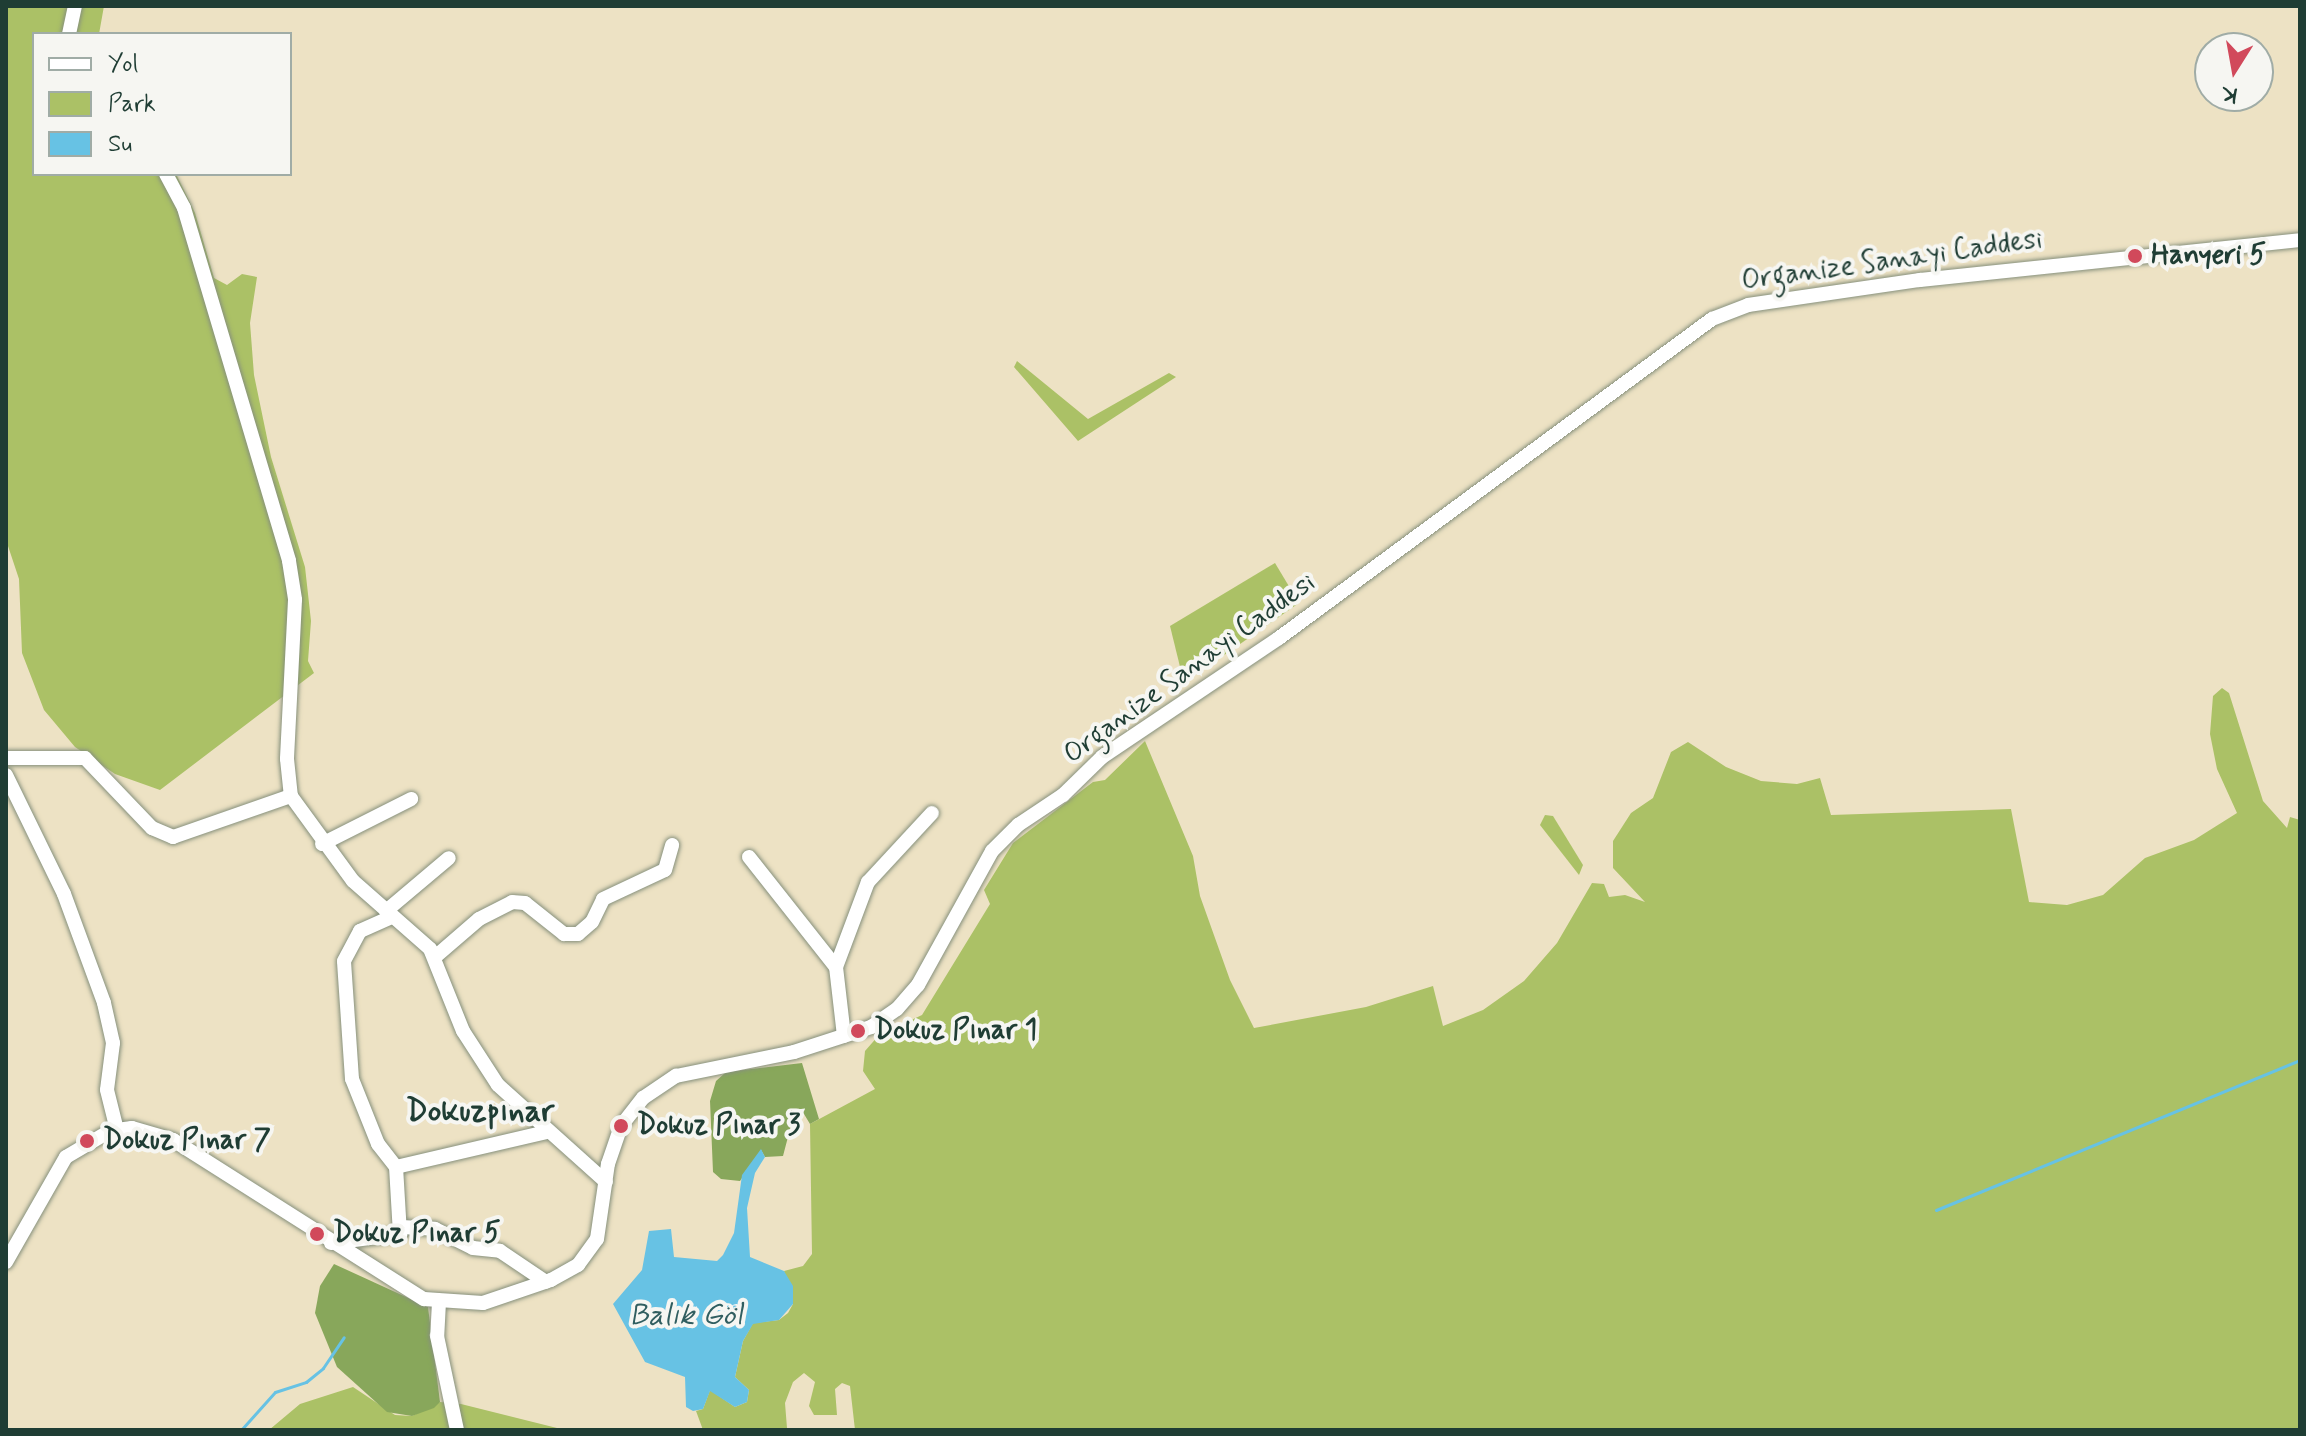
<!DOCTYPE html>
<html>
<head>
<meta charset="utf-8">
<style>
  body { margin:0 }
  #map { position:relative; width:2306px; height:1436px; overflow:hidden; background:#ede2c4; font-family:Mynerve,sans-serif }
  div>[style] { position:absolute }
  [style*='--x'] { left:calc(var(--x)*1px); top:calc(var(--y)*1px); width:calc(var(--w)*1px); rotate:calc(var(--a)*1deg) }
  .green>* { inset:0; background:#abc166 }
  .forest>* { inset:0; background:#88a75b }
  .water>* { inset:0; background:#67c2e4 }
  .stream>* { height:3px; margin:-1.5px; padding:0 1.5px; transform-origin:1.5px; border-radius:1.5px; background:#67c2e4 }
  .roads { filter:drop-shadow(0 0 2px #86907c) drop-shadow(0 0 2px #86907c) }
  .minor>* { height:14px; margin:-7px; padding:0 7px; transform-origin:7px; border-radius:7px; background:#fff }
  .dots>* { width:22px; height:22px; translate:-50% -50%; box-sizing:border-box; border:4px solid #f6f6f2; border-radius:50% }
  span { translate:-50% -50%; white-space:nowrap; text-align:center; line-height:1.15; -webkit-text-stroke:8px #f6f6f2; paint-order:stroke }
  .poi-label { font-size:28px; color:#1f3d34; font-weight:700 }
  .left { translate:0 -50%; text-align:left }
  .street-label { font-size:28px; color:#1f3d34 }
  .water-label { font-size:30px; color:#315e60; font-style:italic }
  .quarter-label { font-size:32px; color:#1f3d34; font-weight:700 }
  .frame { position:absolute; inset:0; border:8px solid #1f3d34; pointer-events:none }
  .legend { position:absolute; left:32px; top:32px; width:260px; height:144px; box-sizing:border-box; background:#f6f6f2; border:2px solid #a0aca6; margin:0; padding:10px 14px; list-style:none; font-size:24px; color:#1f3d34 }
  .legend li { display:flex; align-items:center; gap:16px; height:40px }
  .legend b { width:40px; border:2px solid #a0aca6 }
  .north { position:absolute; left:2194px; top:32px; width:80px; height:80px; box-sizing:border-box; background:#f6f6f2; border:2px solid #a0aca6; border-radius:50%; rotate:191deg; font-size:22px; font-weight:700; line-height:32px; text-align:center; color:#1f3d34 }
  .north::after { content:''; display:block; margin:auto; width:28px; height:36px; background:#d1495b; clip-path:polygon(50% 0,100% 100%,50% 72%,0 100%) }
</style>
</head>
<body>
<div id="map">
  <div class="green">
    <i style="clip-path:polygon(6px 6px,104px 6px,99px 34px,34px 34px,34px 174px,176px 174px,195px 213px,214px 278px,227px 285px,242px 274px,257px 277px,250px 323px,254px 375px,271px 457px,305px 567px,311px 621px,308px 661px,314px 673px,160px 790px,115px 774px,75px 747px,44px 710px,22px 653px,19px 579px,6px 540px)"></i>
    <i style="clip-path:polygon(1017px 361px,1088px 419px,1169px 373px,1176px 377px,1078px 441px,1014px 367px)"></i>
    <i style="clip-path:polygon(1275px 563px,1299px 603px,1184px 683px,1170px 626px)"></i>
    <i style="clip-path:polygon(2222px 688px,2229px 693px,2263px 801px,2287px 828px,2290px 817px,2300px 820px,2300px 1430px,855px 1430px,850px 1386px,842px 1383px,835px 1389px,837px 1415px,814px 1415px,809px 1406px,815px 1382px,804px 1373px,793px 1382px,785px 1403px,787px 1428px,797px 1430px,703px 1430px,696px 1411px,703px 1409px,710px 1390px,735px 1407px,747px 1402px,749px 1390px,735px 1377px,743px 1341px,753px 1323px,779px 1320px,788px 1313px,793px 1304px,784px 1271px,803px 1266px,812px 1254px,810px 1124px,875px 1089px,863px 1071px,865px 1051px,879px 1035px,922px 1015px,990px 904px,984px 890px,1013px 843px,1093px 782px,1105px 780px,1145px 741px,1193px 856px,1200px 896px,1230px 980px,1254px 1028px,1366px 1007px,1433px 986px,1443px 1026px,1483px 1010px,1524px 981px,1557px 943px,1592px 883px,1604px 884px,1609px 897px,1625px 895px,1645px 902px,1613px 868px,1613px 841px,1631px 813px,1653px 798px,1671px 752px,1688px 742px,1726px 767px,1761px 781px,1797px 784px,1820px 778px,1831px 815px,2011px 809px,2029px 902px,2067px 905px,2103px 895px,2145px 858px,2194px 840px,2237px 813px,2217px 769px,2210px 734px,2213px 696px)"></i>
    <i style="clip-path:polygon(1545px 815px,1553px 816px,1583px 865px,1579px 875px,1540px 825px)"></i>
    <i style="clip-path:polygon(353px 1387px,395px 1415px,412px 1416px,440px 1402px,461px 1404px,565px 1430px,269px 1430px,300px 1404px)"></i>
  </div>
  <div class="forest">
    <i style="clip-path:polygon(802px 1063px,819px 1119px,810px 1124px,804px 1114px,794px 1114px,783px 1156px,765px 1157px,761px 1150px,740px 1181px,721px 1179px,713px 1172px,710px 1101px,716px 1081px,726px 1072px)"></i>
    <i style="clip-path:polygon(334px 1264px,428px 1307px,440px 1402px,434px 1408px,412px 1416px,387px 1412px,337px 1367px,315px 1313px,320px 1286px)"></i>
  </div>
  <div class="water">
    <i style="clip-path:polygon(761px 1149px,765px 1157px,755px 1173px,747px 1208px,750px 1257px,784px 1271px,793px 1286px,793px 1304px,779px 1320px,753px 1324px,743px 1341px,735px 1377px,749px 1390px,747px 1402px,735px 1407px,710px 1391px,703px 1409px,693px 1411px,686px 1407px,685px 1377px,645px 1362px,613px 1304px,642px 1270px,649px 1231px,671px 1229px,674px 1257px,717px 1261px,723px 1255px,734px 1233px,742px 1175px)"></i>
  </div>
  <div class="stream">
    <i style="--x:1936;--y:1210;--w:394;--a:-22.4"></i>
    <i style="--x:241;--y:1430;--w:51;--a:-48.2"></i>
    <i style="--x:275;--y:1392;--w:33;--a:-18"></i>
    <i style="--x:306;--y:1382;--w:22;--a:-39"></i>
    <i style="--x:323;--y:1368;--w:37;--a:-56"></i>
  </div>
  <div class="roads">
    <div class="minor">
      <i style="--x:69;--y:34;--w:29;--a:-78"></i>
      <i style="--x:166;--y:174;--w:38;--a:62"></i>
      <i style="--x:184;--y:208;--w:368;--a:73.4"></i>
      <i style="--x:289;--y:561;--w:39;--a:81"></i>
      <i style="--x:295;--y:600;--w:159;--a:92.9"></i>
      <i style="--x:287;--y:759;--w:37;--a:84"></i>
      <i style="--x:291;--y:796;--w:105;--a:53.9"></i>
      <i style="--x:353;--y:881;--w:103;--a:41.4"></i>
      <i style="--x:430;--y:949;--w:88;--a:68.1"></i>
      <i style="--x:463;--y:1031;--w:64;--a:57.1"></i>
      <i style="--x:498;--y:1085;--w:145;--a:41.9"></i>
      <i style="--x:6;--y:758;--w:79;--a:0"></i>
      <i style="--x:85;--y:758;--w:97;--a:46.3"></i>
      <i style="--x:152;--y:828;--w:23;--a:23"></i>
      <i style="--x:173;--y:837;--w:125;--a:-19.2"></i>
      <i style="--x:6;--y:775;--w:132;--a:64"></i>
      <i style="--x:64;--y:894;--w:116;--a:69.8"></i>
      <i style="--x:104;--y:1003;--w:41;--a:77.3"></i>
      <i style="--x:113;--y:1043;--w:47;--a:97.3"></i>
      <i style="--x:107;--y:1090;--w:41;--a:76"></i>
      <i style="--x:322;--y:844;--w:100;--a:-26.8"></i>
      <i style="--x:749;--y:857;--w:140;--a:51.7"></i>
      <i style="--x:386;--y:911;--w:82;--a:-40.1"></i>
      <i style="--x:435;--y:957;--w:58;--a:-40.8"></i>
      <i style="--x:479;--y:919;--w:37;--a:-27"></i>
      <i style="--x:512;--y:902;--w:13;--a:4"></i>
      <i style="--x:525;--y:903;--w:50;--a:38.5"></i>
      <i style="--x:564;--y:934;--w:14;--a:0"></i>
      <i style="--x:578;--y:934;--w:18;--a:-41"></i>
      <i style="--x:592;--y:922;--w:25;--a:-64"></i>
      <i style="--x:603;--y:899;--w:68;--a:-25.1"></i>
      <i style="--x:665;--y:870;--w:26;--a:-74"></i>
      <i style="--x:844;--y:1036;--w:69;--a:-96.6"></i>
      <i style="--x:836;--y:967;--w:91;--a:-69.4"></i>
      <i style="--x:868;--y:882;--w:94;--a:-47.2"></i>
      <i style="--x:396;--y:1167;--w:154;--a:-13.1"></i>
      <i style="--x:401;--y:1227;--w:34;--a:3"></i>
      <i style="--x:435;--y:1229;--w:42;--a:26.6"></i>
      <i style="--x:473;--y:1248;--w:27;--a:6"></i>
      <i style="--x:500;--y:1251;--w:55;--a:34"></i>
      <i style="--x:331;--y:1243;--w:70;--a:-7.4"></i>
      <i style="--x:400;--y:1234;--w:67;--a:-93.4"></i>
      <i style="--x:396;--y:1167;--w:29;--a:-128"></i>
      <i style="--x:378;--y:1144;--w:70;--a:-111.8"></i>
      <i style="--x:352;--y:1079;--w:118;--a:-93.9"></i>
      <i style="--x:344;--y:961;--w:34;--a:-62"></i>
      <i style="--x:360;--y:931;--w:35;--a:-24"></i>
      <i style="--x:6;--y:1262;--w:121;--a:-60.3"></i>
      <i style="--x:66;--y:1157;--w:51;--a:-30.6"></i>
      <i style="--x:110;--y:1131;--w:22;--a:-8"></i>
      <i style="--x:132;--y:1128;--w:43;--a:16.3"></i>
      <i style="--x:173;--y:1140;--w:297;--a:32.4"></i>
      <i style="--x:424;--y:1299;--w:59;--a:3.9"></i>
      <i style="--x:483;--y:1303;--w:72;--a:-18.7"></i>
      <i style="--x:551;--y:1280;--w:31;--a:-29"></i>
      <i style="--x:578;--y:1265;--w:32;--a:-54"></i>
      <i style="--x:597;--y:1239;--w:76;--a:-81.7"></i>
      <i style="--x:608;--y:1164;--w:40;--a:-71.1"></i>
      <i style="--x:621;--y:1126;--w:36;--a:-52"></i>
      <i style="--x:643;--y:1098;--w:40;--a:-34"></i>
      <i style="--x:676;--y:1076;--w:120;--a:-11.5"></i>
      <i style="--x:794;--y:1052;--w:81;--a:-18"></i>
      <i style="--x:871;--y:1027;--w:32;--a:-35"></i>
      <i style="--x:897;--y:1009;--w:32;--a:-49"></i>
      <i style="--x:918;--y:985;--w:153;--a:-61.1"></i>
      <i style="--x:992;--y:851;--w:37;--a:-45"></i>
      <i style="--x:1018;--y:825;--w:54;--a:-33.7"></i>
      <i style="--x:1063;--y:795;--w:54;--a:-44.3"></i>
      <i style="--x:1102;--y:757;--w:213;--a:-33.9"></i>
      <i style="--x:1279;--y:638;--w:538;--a:-36.38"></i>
      <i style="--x:1712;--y:319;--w:39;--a:-21"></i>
      <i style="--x:1748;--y:305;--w:174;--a:-8.3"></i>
      <i style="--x:1920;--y:280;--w:382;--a:-6"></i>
      <i style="--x:439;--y:1302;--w:34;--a:93"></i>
      <i style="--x:437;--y:1336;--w:96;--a:78"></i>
    </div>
  </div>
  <div class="dots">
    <i style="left:2135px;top:256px;background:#d1495b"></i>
    <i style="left:858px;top:1031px;background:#d1495b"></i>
    <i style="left:621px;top:1126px;background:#d1495b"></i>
    <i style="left:87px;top:1141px;background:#d1495b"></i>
    <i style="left:317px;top:1234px;background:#d1495b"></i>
  </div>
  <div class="poi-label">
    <span class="left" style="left:2151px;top:256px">Hanyeri 5</span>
    <span class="left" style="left:874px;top:1031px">Dokuz Pınar 1</span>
    <span class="left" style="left:637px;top:1126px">Dokuz Pınar 3</span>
    <span class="left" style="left:103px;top:1141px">Dokuz Pınar 7</span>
    <span class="left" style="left:333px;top:1234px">Dokuz Pınar 5</span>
  </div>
  <div class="street-label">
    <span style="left:1892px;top:261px;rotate:-8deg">Organize Sanayi Caddesi</span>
    <span style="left:1190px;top:669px;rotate:-36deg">Organize Sanayi Caddesi</span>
  </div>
  <div class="water-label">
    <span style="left:686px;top:1316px">Balık Göl</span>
  </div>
  <div class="quarter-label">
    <span style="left:480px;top:1111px">Dokuzpınar</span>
  </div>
  <div class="frame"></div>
  <ul class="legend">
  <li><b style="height:10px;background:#fff"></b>Yol</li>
  <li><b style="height:22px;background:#abc166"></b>Park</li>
  <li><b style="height:22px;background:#67c2e4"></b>Su</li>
  </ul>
  <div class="north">K</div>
</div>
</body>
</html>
